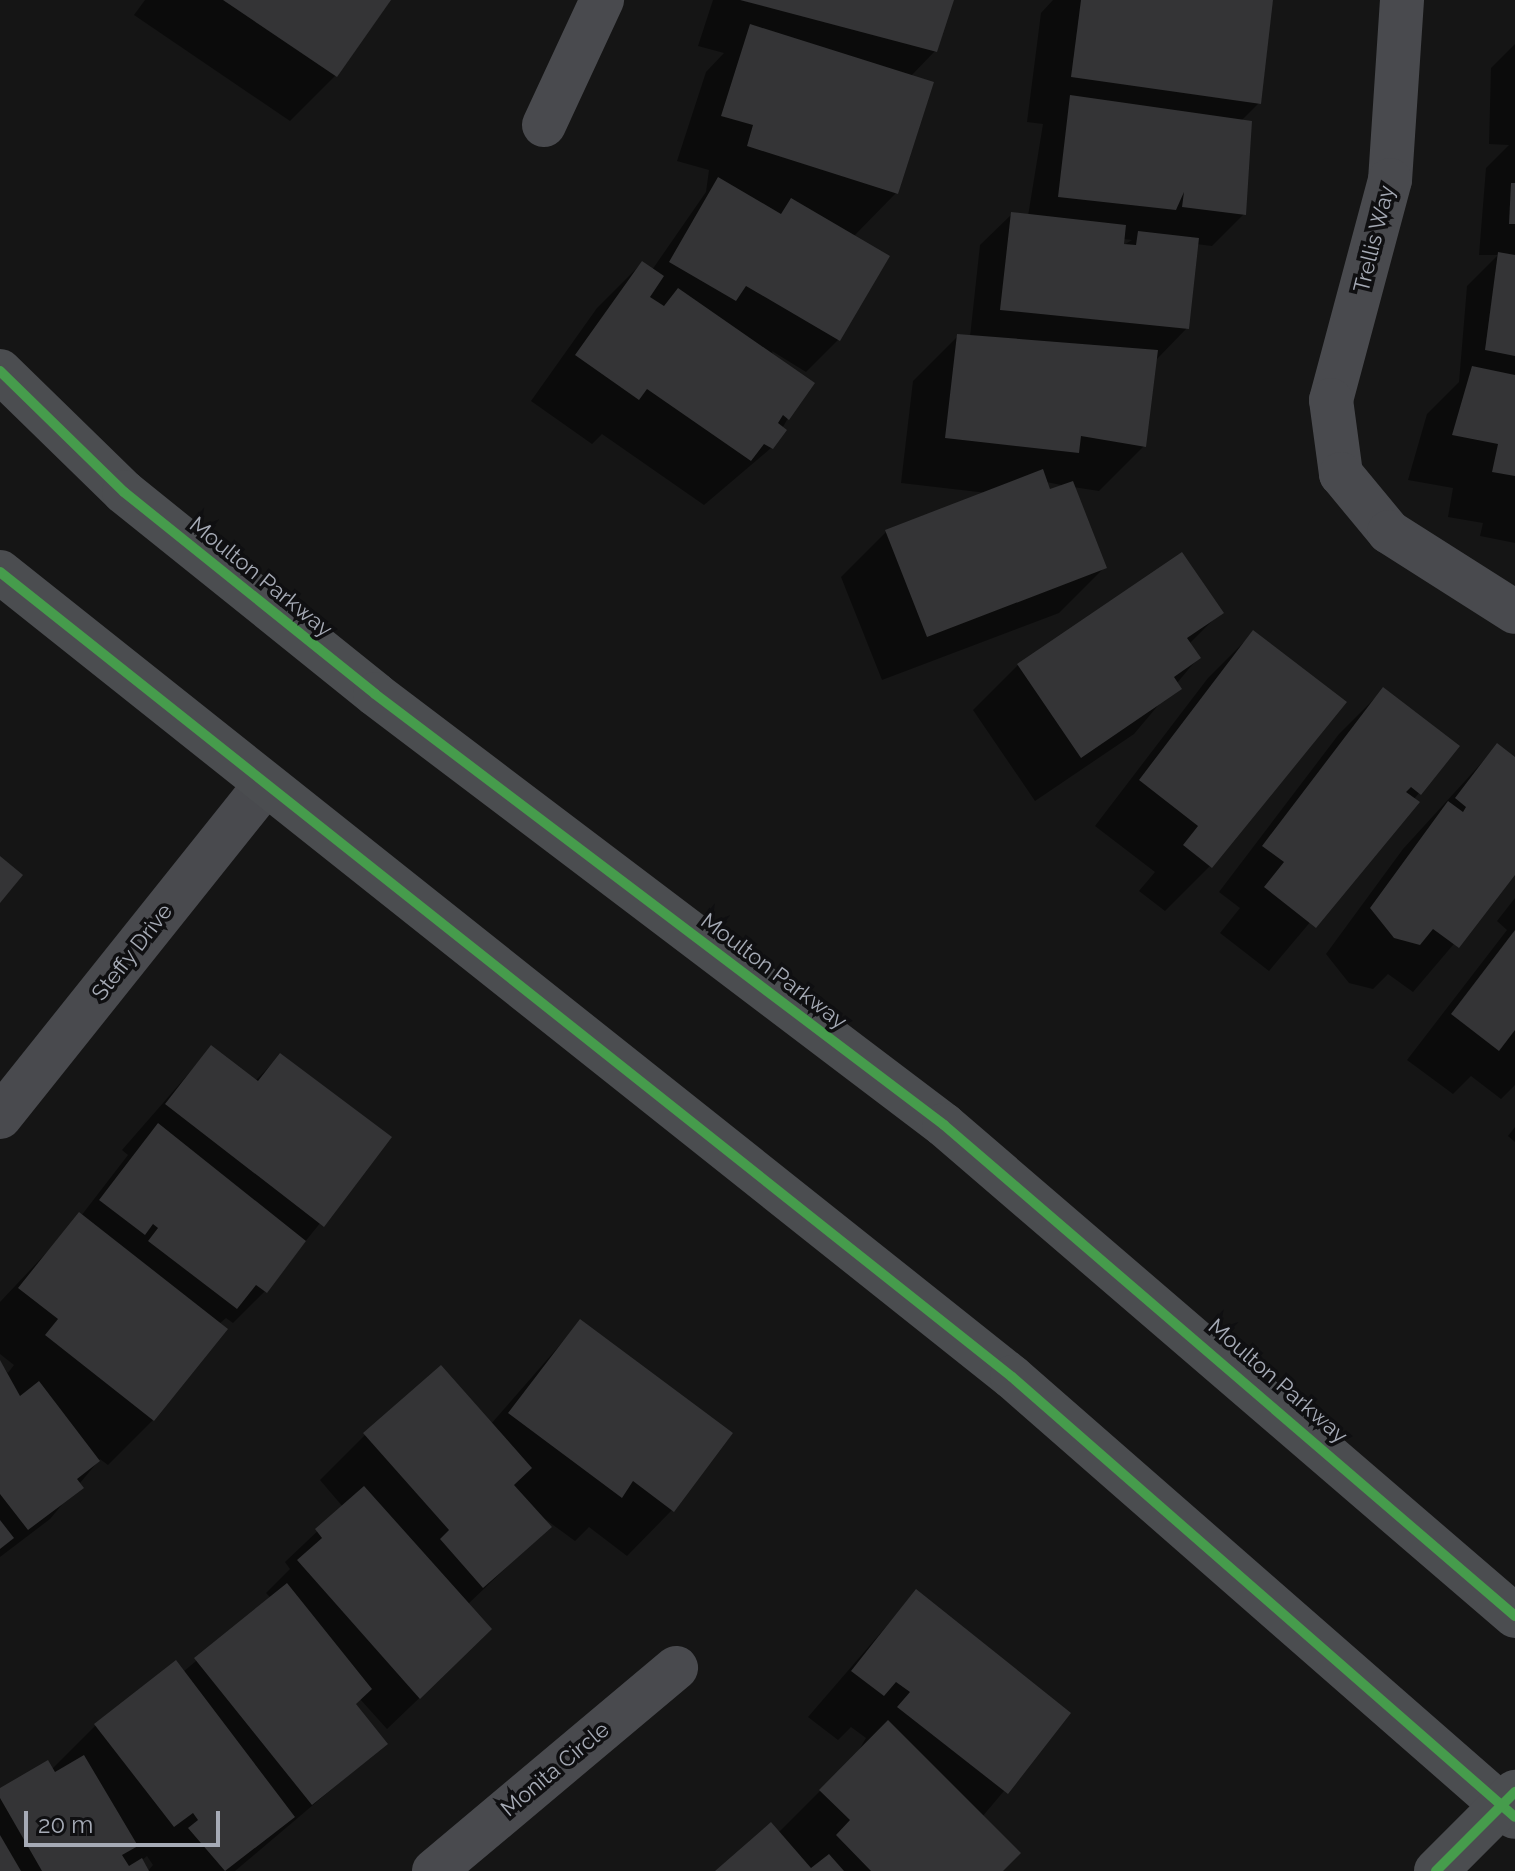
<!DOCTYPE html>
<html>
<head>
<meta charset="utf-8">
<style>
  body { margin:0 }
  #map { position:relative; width:1515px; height:1871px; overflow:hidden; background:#151515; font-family:Raleway,sans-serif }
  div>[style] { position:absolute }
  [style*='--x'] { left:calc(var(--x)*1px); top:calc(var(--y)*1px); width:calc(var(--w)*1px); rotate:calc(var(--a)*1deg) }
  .shadow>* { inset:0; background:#0007 }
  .building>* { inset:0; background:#343436 }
  .street>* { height:44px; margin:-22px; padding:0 22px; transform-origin:22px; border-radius:22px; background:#494a4e }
  .primary>* { height:44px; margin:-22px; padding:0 22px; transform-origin:22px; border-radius:22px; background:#4b4d50 }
  .cycleway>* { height:10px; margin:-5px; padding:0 5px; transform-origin:5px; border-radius:5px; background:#469c4c }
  span { translate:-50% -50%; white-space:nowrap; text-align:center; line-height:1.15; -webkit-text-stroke:7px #0f0f11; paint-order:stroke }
  .street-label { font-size:22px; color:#a6abb6 }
  .scale { position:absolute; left:24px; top:1811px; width:196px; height:36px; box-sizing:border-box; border:4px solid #a6abb6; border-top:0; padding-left:10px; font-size:24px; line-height:28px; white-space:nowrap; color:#a6abb6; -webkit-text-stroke:6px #0f0f11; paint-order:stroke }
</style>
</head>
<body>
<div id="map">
  <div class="shadow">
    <i style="clip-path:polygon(145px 0,388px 0,335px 76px,290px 121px,134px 15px)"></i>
    <i style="clip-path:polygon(713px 0,952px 0,935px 51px,910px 77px,896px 193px,853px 237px,887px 257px,838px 340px,806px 372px,772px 351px,788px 418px,771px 448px,704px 505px,602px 434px,592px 444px,531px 401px,597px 308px,642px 263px,652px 270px,706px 192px,709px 170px,677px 161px,706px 72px,724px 53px,698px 46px)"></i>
    <i style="clip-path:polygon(evenodd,1053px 0,1271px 0,1259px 103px,1241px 121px,1244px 214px,1212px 246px,1196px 244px,1187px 328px,1155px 361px,1144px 446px,1099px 491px,1073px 487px,1105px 567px,1059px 613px,882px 680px,841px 577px,886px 532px,987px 493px,901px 483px,913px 381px,958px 336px,970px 337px,980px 245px,1012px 214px,1028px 216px,1043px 124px,1027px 122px,1041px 13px,1053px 0,1123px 239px,1132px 240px,1122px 246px,1123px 239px,1053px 0,1046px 482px,1066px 486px,1049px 492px,1046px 482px)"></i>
    <i style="clip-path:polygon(1515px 44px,1515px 543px,1480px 536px,1483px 523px,1448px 517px,1453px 488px,1408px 480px,1427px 414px,1459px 382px,1467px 286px,1498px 255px,1479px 255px,1486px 168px,1509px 145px,1489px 144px,1491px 68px)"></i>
    <i style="clip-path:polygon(1181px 554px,1221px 612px,1189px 644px,1198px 658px,1134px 734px,1035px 801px,973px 710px,1018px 665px)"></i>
    <i style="clip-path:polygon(1253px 633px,1210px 866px,1165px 911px,1139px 891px,1155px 872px,1095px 826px,1208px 678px)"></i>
    <i style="clip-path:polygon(1384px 689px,1419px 793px,1269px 971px,1220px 933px,1240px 908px,1219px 892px,1339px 734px)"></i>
    <i style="clip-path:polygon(1497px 746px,1515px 760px,1515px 872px,1413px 992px,1388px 974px,1373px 989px,1349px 983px,1326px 954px,1403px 849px)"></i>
    <i style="clip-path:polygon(1515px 898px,1515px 1085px,1501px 1099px,1471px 1076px,1453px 1094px,1407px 1060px,1507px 930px,1497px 921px)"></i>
    <i style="clip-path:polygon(211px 1048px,255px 1081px,280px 1056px,390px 1137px,265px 1291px,233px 1323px,226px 1318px,219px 1324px,153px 1420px,108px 1465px,100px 1459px,50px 1519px,0 1557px,0 1363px,8px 1373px,14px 1365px,0 1354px,0 1302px,81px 1216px,128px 1155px,122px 1150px)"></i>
    <i style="clip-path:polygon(1515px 1127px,1515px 1142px,1508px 1136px)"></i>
    <i style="clip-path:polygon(580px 1322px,672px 1510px,627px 1556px,589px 1527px,575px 1541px,545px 1519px,549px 1527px,467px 1605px,458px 1661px,387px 1729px,360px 1699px,354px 1705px,385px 1744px,235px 1871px,148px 1871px,153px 1865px,147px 1856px,141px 1861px,147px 1871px,0 1871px,0 1791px,51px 1770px,95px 1726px,183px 1672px,271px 1598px,266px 1593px,290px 1569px,285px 1562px,343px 1507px,320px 1480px,365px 1435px,491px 1424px)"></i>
    <i style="clip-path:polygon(916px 1592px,1069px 1714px,982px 1817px,1000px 1871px,719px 1871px,778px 1833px,856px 1755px,866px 1738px,851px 1727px,838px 1740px,808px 1717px)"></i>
  </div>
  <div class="building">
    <i style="clip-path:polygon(223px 0,391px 0,337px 77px)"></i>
    <i style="clip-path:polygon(740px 0,954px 0,937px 52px)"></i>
    <i style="clip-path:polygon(1081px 0,1273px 0,1261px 104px,1071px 77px)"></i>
    <i style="clip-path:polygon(750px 24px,934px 82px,898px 194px,747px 146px,753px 125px,721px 116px)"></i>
    <i style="clip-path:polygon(1070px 95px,1252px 121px,1246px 215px,1182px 207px,1184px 192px,1176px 210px,1058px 197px)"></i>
    <i style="clip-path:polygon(718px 177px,781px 214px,791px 198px,890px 256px,840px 341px,746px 286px,736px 301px,669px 262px)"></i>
    <i style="clip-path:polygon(1511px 183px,1515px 183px,1515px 224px,1509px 224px)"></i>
    <i style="clip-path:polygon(1011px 212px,1126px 225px,1124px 244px,1136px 245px,1138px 231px,1199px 238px,1189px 329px,1000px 310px)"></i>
    <i style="clip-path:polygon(1498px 252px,1515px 255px,1515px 356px,1485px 350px)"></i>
    <i style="clip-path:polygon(642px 261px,664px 276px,650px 297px,664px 306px,678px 288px,815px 383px,789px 420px,783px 415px,778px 423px,787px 430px,773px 449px,764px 444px,751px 461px,647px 389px,639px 400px,575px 355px)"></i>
    <i style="clip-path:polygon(957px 334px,1158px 350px,1146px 447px,1081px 436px,1079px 453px,945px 438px)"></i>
    <i style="clip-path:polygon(1472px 366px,1515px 375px,1515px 476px,1492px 472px,1498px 444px,1452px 435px)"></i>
    <i style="clip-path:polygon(1043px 469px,1050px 489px,1073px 481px,1107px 568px,927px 637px,885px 530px)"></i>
    <i style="clip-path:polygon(1182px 552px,1224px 613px,1187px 638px,1201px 658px,1174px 677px,1182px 689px,1081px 758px,1017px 664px)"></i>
    <i style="clip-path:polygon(1253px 630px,1347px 702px,1212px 868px,1183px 845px,1198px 826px,1139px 780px)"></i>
    <i style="clip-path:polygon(1383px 687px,1460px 746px,1421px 795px,1411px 787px,1406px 792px,1420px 802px,1316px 928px,1264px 887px,1284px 862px,1262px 846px)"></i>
    <i style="clip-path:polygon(1497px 743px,1515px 757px,1515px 875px,1459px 948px,1433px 929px,1420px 945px,1394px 938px,1370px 908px,1448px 801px,1463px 812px,1466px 807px,1455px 798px)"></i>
    <i style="clip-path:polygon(0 856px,23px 875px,0 903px)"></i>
    <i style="clip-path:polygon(1515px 930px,1515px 1030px,1499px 1051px,1451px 1014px)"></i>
    <i style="clip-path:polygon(211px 1045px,258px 1081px,280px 1053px,392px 1137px,324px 1227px,165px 1104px)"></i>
    <i style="clip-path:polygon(158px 1123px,306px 1241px,267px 1293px,256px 1285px,237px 1309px,148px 1241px,158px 1228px,153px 1224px,145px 1235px,99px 1200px)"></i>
    <i style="clip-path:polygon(79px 1212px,228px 1329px,154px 1421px,45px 1335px,58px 1319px,18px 1288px)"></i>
    <i style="clip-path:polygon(580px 1319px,733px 1433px,674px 1512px,633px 1481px,622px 1498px,508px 1413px)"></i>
    <i style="clip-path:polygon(0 1360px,20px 1396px,39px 1381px,100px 1461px,77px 1479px,84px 1488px,28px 1530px,0 1494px)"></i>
    <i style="clip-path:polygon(441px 1365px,532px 1468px,514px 1485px,552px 1527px,483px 1588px,440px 1539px,449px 1530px,363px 1433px)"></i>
    <i style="clip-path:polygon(364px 1486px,492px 1629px,420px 1699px,297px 1560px,322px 1538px,315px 1529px)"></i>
    <i style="clip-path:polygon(0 1520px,14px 1538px,0 1549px)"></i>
    <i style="clip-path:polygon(287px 1583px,372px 1689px,356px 1704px,388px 1744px,312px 1805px,194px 1658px)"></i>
    <i style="clip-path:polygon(916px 1589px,1071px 1713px,1008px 1794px,897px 1707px,910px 1692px,896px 1682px,884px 1696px,851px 1671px)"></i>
    <i style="clip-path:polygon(176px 1660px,295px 1817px,225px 1871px,188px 1828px,198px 1820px,193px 1813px,174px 1827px,94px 1724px)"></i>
    <i style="clip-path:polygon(888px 1720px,1021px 1853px,1003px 1871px,871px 1871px,836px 1835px,850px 1820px,819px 1790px)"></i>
    <i style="clip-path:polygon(84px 1755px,138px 1846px,122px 1855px,129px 1866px,142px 1858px,149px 1871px,42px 1871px,0 1798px,0 1788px,48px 1760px,55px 1772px)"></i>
    <i style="clip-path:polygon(771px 1822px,811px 1868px,829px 1854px,844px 1871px,715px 1871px)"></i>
    <i style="clip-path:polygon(0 1835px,21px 1871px,0 1871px)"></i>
  </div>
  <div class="street">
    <i style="--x:1402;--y:0;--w:180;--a:93.8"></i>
    <i style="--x:1390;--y:180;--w:228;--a:105"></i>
    <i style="--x:1331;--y:400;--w:75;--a:82.3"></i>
    <i style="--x:1341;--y:474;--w:75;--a:50.4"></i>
    <i style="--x:1389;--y:532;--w:149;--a:32.4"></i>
    <i style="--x:544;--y:125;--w:138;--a:-65.1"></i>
    <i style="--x:0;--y:1117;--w:423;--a:-51.4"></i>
    <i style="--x:434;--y:1871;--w:316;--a:-40"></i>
  </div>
  <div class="primary">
    <i style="--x:0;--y:371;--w:173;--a:44.3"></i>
    <i style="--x:124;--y:492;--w:322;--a:38.8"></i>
    <i style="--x:375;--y:694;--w:714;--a:37.14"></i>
    <i style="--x:944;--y:1125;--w:753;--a:40.69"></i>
    <i style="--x:0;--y:572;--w:1293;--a:38.5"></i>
    <i style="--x:1012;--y:1377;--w:668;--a:41.18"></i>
    <i style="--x:1436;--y:1871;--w:112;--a:-45"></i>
  </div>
  <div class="cycleway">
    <i style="--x:0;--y:371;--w:173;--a:44.3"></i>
    <i style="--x:124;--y:492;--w:322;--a:38.8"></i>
    <i style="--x:375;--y:694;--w:714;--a:37.14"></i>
    <i style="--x:944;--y:1125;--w:753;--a:40.69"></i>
    <i style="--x:0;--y:572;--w:1293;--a:38.5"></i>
    <i style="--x:1012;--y:1377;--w:668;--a:41.18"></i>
    <i style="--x:1436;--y:1871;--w:112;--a:-45"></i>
  </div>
  <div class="street-label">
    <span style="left:1374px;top:239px;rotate:-76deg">Trellis Way</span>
    <span style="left:261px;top:577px;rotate:39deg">Moulton Parkway</span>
    <span style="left:132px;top:952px;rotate:-52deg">Steffy Drive</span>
    <span style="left:774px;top:971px;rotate:37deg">Moulton Parkway</span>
    <span style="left:1278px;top:1381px;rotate:41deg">Moulton Parkway</span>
    <span style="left:555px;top:1769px;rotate:-40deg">Monita Circle</span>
  </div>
  <div class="scale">20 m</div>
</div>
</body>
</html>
